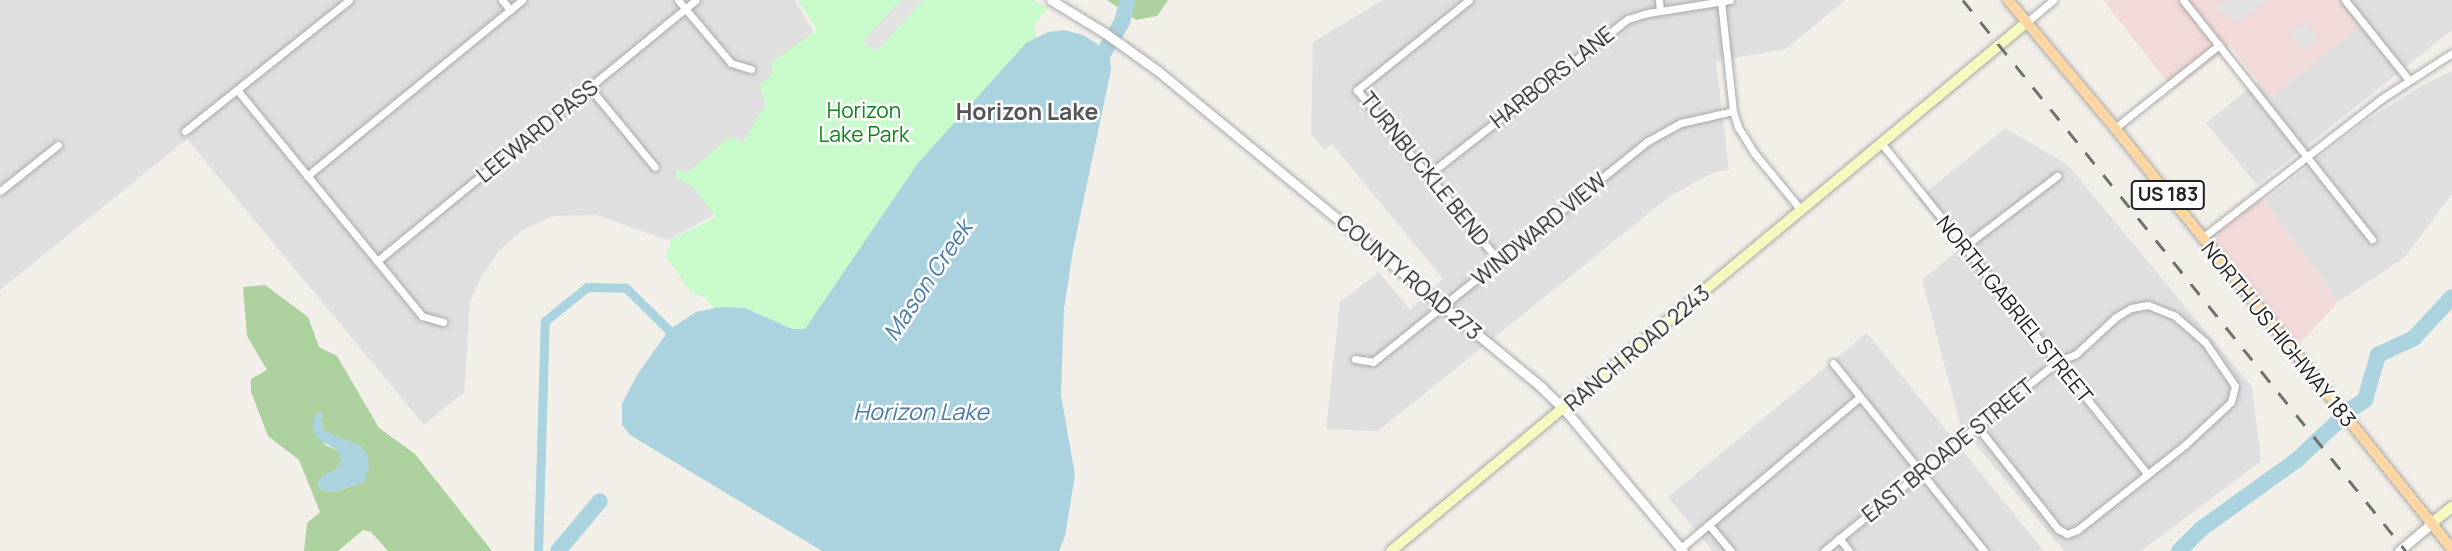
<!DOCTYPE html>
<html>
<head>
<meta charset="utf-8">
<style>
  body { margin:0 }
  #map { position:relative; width:2452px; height:551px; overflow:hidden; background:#f2efe9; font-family:Manrope,sans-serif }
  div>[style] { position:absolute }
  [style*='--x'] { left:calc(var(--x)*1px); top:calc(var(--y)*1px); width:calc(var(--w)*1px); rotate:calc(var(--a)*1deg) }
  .residential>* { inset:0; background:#e0dfdf }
  .commercial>* { inset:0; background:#f2dad9 }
  .forest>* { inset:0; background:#add19e }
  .park>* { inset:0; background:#c8facc }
  .parking>* { inset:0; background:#e2e2e2 }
  .water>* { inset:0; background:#aad3df }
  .canal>* { height:9px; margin:-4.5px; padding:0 4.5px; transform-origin:4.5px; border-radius:4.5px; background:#aad3df }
  .river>* { height:16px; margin:-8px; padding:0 8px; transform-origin:8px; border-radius:8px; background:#aad3df }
  .roads { filter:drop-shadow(0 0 2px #a9a9a9) drop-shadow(0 0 2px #a9a9a9) }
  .minor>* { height:7px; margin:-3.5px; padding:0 3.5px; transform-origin:3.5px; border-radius:3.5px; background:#fff }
  .tertiary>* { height:9px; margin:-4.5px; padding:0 4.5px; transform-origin:4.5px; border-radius:4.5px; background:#fff }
  .secondary>* { height:10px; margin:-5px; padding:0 5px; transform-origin:5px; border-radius:5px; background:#f7fabf }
  .primary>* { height:10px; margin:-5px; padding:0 5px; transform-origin:5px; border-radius:5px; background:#fcd6a4 }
  .rail>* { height:2.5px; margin-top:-1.25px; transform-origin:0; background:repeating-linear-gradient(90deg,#707070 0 14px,transparent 0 28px) }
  span { translate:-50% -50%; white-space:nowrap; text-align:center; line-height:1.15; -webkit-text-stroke:5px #fff; paint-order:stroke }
  .shield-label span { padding:2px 5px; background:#fff; border:2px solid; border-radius:5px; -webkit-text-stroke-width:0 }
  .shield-label { font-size:19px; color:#222; font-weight:700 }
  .street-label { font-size:21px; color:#222 }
  .park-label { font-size:21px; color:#0c8416 }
  .neighbourhood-label { font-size:23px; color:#555; font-weight:700 }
  .water-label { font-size:23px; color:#4a7aab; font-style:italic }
</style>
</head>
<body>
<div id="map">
  <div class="residential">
    <i style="clip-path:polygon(0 0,795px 0,813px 31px,744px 146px,712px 216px,668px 240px,596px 215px,554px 216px,521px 231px,499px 251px,479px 281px,470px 303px,464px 392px,424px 425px,187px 139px,0 290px)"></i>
    <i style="clip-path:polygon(1383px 0,1845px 0,1786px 49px,1716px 61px,1729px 169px,1713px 173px,1670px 196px,1378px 431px,1326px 429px,1340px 302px,1379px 272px,1410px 310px,1443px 279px,1332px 144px,1324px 149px,1311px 134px,1313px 42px)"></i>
    <i style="clip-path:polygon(2336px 0,2452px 0,2452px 30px,2257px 185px,2206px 123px,2258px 81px,2270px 97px,2357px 27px)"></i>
    <i style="clip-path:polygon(2452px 71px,2452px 194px,2405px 257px,2338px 302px,2264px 201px,2364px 122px,2423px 85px)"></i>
    <i style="clip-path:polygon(2005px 128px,2067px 164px,2252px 387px,2261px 461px,2141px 551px,2064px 551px,1961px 427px,1922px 280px,1958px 250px,1918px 199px)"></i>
    <i style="clip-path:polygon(1867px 333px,2044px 551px,1713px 551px,1668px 497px)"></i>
  </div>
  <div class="commercial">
    <i style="clip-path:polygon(2103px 0,2336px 0,2358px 27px,2270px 98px,2231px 46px,2174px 90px)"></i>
    <i style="clip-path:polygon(2259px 194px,2338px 302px,2293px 351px,2202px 238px)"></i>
  </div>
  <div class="forest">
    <i style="clip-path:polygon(1107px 0,1168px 0,1157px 16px,1136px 20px)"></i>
    <i style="clip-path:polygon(evenodd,265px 285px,308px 317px,319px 347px,337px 356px,379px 428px,415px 454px,492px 551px,388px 551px,371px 532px,363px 530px,338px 551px,304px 551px,307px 523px,320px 512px,299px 460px,268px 436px,251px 392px,251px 379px,267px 370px,247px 336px,243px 287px,265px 285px,322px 412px,321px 422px,324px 431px,336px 437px,364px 482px,334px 492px,321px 490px,318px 482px,323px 475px,336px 470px,341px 460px,339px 451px,325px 445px,316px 414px,322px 412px)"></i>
  </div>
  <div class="park">
    <i style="clip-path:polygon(798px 0,1033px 0,1048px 8px,1034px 25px,1039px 50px,813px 348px,725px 324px,706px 298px,691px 292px,666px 256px,672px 239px,716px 217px,692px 186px,676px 178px,677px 169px,687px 173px,730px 137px,743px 142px,765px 104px,760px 84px,769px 78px,772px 71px,770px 63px,817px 30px)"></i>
  </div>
  <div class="parking">
    <i style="clip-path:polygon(901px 0,923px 0,877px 51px,871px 48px,863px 41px)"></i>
    <i style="clip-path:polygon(2227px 0,2267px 0,2239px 23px,2216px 9px)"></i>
    <i style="clip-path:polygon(2305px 22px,2319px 38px,2303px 51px,2289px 34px)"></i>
  </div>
  <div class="water">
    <i style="clip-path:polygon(1064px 30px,1083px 35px,1096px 43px,1110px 58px,1111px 70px,1073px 250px,1064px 309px,1061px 395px,1075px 475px,1065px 536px,1059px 551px,822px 551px,630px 435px,622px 425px,622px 404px,637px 375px,669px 330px,696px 312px,721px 307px,745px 308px,792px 329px,805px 329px,918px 163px,1026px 43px,1048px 32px)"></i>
    <i style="clip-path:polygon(322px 411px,321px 422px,324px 431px,361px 446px,368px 455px,369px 467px,364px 482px,334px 492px,321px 490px,318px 482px,323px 475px,336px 470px,341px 460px,339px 451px,318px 439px,312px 426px,316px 414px)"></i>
  </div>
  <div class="canal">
    <i style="--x:538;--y:551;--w:230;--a:-88.3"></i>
    <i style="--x:545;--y:321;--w:54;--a:-39"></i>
    <i style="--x:587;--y:287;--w:39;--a:1"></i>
    <i style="--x:626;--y:288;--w:71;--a:44.4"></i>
  </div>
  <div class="river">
    <i style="--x:1094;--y:69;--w:55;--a:-59.2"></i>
    <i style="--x:1122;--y:22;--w:23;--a:-75"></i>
    <i style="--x:558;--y:551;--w:65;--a:-50"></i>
    <i style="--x:2179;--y:551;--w:31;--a:-45"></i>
    <i style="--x:2201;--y:529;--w:120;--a:-35.8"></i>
    <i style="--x:2298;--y:459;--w:73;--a:-43.3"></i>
    <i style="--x:2351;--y:409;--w:17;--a:-33"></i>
    <i style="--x:2365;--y:400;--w:47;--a:-73.9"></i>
    <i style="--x:2378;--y:355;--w:40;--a:-25"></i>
    <i style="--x:2414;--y:338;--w:56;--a:-47.2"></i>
  </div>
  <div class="roads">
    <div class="minor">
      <i style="--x:502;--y:0;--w:13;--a:51"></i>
      <i style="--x:678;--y:0;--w:82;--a:49.9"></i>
      <i style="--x:731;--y:63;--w:21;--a:17"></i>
      <i style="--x:1469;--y:0;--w:144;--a:141.2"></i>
      <i style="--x:1357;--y:90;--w:222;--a:50.3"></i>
      <i style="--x:1659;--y:0;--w:11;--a:85"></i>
      <i style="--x:2183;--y:0;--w:305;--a:51.7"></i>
      <i style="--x:2345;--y:0;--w:101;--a:51.4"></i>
      <i style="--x:1721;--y:1;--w:111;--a:83.8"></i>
      <i style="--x:1733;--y:111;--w:17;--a:73"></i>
      <i style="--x:1738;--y:127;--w:32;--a:58"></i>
      <i style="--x:1755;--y:154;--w:72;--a:50.6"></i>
      <i style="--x:2027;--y:22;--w:34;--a:-40"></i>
      <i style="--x:590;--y:88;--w:102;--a:50.6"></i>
      <i style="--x:238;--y:91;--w:291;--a:50.7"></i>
      <i style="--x:422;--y:316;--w:22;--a:16"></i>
      <i style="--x:2115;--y:128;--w:133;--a:-38.6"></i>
      <i style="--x:185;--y:131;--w:210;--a:-38.6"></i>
      <i style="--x:1882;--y:144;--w:423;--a:51.2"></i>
      <i style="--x:1428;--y:175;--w:254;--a:-38"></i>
      <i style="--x:1628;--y:19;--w:21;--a:-17"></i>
      <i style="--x:1648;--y:13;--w:83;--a:-9"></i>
      <i style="--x:307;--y:176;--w:278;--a:-39.3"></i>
      <i style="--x:0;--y:191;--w:74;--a:-38.4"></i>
      <i style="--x:2202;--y:238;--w:227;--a:-37.8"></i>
      <i style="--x:2381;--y:99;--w:85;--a:-32.9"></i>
      <i style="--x:1965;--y:246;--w:116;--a:-37.3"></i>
      <i style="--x:377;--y:261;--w:412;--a:-39.3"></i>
      <i style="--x:1355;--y:359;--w:18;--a:9"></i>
      <i style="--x:1373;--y:362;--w:353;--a:-38.8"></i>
      <i style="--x:1648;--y:141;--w:38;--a:-29"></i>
      <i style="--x:1681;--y:123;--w:53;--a:-13"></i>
      <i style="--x:1833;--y:363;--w:241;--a:51.2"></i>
      <i style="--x:1709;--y:525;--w:34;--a:50"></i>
      <i style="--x:1839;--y:538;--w:16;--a:52"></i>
      <i style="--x:1681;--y:548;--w:234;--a:-40.2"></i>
      <i style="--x:1824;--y:551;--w:198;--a:-39.2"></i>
      <i style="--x:1977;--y:426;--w:104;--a:-38.7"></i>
      <i style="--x:2058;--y:361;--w:19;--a:-21"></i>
      <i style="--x:2076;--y:354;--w:54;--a:-42.8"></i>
      <i style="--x:2116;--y:317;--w:17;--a:-31"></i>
      <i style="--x:2131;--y:308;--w:17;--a:-10"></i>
      <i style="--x:2148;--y:305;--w:29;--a:22"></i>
      <i style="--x:2175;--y:316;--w:40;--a:41"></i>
      <i style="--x:2205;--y:342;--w:53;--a:55.7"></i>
      <i style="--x:2235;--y:386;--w:16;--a:104"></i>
      <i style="--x:2231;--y:402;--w:62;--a:137"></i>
      <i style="--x:2186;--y:444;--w:139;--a:141.7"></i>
      <i style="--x:2077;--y:530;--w:11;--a:158"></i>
      <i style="--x:2067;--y:534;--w:10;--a:-151"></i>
      <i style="--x:2058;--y:529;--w:131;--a:-128.2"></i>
    </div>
    <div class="tertiary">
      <i style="--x:1051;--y:0;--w:63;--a:31.4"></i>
      <i style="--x:1105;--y:33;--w:65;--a:35.6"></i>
      <i style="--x:1158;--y:71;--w:497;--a:39.5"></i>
      <i style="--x:1541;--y:387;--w:33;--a:44"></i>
      <i style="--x:1565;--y:410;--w:184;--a:50.1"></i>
      <i style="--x:2399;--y:551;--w:43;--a:-40.3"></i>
    </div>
    <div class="secondary">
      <i style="--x:2432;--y:523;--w:26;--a:-39"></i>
      <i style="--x:1391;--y:551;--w:827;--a:-39.75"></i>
    </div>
    <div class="primary">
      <i style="--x:2008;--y:0;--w:167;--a:50.1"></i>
      <i style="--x:2115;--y:128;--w:539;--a:51.32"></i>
    </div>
  </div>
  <div class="rail">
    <i style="--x:1963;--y:0;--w:707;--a:51.2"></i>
  </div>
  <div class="shield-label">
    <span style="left:2168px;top:195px">US 183</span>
  </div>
  <div class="street-label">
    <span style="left:1552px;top:77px;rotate:-38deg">HARBORS LANE</span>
    <span style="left:537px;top:131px;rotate:-39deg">LEEWARD PASS</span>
    <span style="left:1425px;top:169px;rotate:51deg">TURNBUCKLE BEND</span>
    <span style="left:1539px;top:229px;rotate:-39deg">WINDWARD VIEW</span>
    <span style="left:1409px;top:277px;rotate:40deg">COUNTY ROAD 273</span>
    <span style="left:2015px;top:309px;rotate:51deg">NORTH GABRIEL STREET</span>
    <span style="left:2279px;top:334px;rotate:51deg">NORTH US HIGHWAY 183</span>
    <span style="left:1637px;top:348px;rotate:-40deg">RANCH ROAD 2243</span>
    <span style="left:1948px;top:450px;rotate:-39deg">EAST BROADE STREET</span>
  </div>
  <div class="park-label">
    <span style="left:864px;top:122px">Horizon<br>Lake Park</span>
  </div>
  <div class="neighbourhood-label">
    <span style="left:1027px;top:111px">Horizon Lake</span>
  </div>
  <div class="water-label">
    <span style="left:927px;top:280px;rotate:-56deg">Mason Creek</span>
    <span style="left:921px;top:411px">Horizon Lake</span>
  </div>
</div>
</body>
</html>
